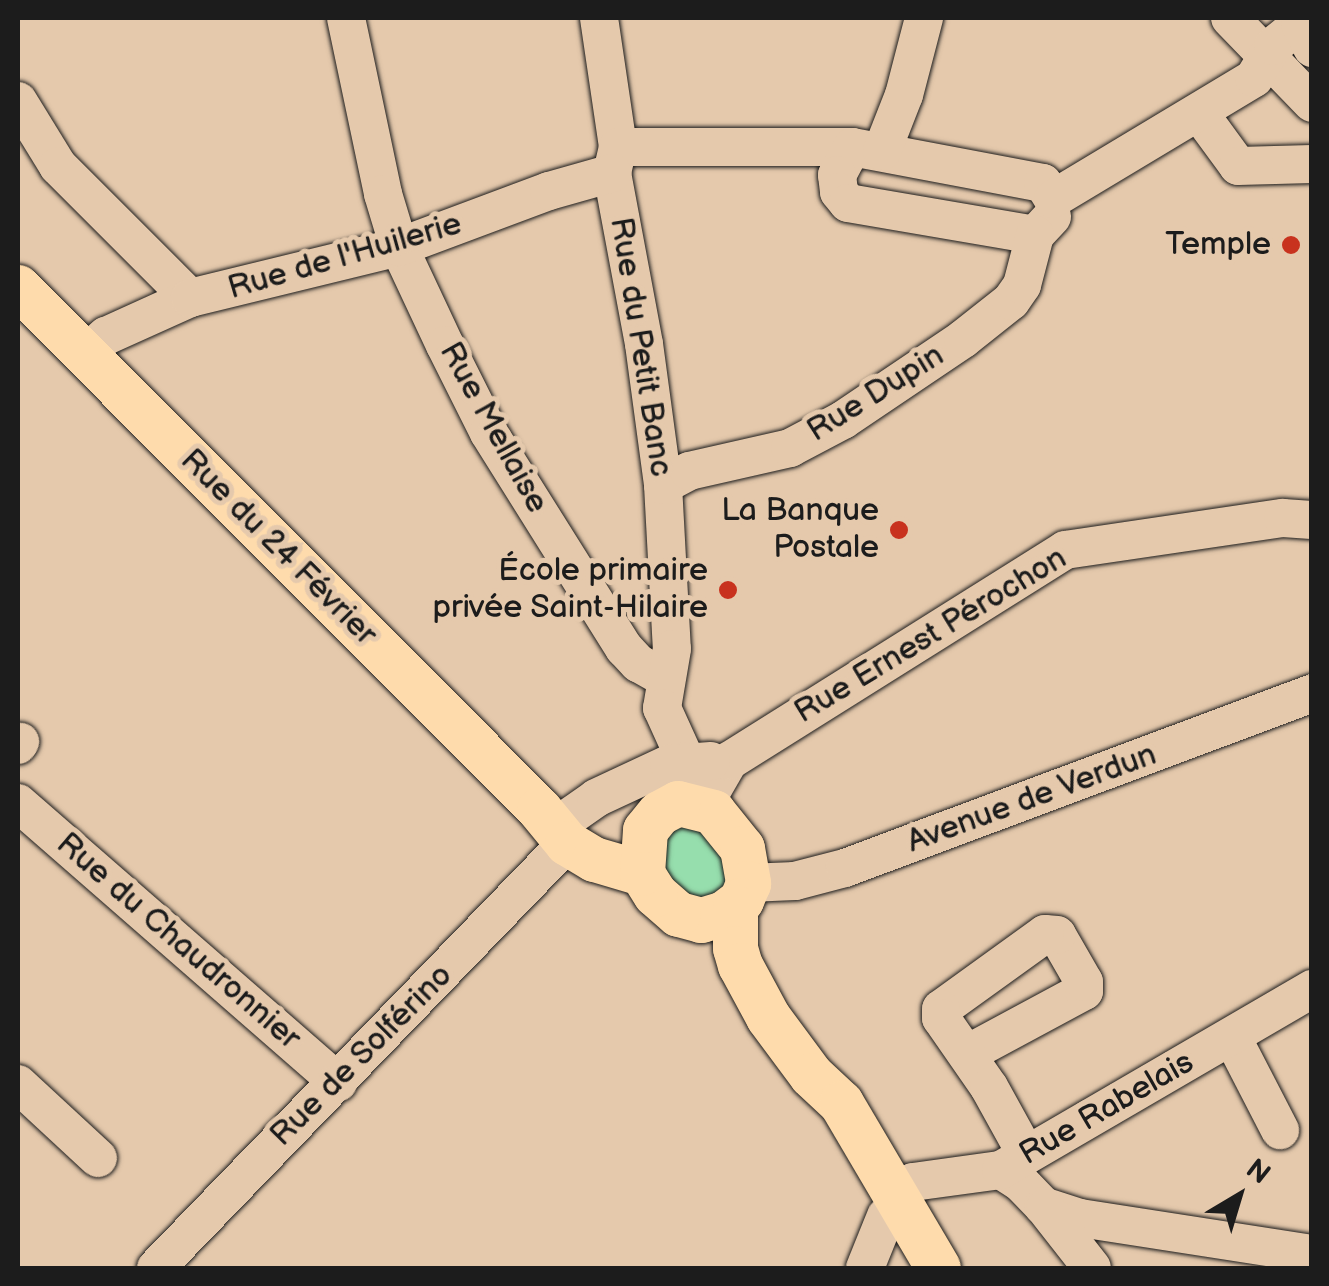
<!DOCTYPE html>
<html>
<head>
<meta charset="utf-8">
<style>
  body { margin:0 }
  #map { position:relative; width:1329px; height:1286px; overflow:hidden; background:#e5c9ac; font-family:"Balsamiq Sans",sans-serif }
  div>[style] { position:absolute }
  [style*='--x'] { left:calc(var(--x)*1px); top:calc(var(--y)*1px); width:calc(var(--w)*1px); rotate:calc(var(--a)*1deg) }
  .green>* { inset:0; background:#96dead }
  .roads { filter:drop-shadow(0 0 2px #1c1c1c) drop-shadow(0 0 2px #1c1c1c) }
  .minor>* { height:38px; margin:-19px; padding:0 19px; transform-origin:19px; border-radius:19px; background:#e5c9ac }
  .major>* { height:45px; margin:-22.5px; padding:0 22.5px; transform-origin:22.5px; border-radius:22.5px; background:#fedbac }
  .dots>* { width:28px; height:28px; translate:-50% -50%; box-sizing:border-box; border:5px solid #e5c9ac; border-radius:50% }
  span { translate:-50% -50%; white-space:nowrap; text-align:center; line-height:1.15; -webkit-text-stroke:10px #e5c9ac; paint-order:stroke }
  .poi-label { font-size:32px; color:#1c1c1c }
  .right { translate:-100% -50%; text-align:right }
  .street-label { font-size:32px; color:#1c1c1c }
  .frame { position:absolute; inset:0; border:20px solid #1c1c1c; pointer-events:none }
  .north { position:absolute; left:1189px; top:1146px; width:100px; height:100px; -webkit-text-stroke:8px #e5c9ac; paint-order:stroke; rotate:38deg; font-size:28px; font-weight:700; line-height:40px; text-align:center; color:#1c1c1c }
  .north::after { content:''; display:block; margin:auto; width:35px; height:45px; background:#1c1c1c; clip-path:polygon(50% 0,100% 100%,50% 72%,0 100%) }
</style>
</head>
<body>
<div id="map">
  <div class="green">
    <i style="clip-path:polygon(701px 818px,737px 881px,690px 906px,651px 848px,661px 830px)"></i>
  </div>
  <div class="roads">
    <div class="minor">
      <i style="--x:346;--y:18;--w:180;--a:78.1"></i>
      <i style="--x:383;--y:194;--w:55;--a:73.2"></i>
      <i style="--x:399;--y:247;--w:108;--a:64.9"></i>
      <i style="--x:445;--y:345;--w:98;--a:63.4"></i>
      <i style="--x:489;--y:433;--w:254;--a:57.9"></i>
      <i style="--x:624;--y:648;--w:21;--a:47"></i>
      <i style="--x:638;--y:663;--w:31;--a:29"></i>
      <i style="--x:599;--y:18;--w:130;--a:81.6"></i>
      <i style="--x:618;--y:147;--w:27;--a:103"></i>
      <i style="--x:612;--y:173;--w:174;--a:79.4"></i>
      <i style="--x:644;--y:344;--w:142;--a:82.3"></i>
      <i style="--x:663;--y:485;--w:164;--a:86.9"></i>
      <i style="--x:672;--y:649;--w:60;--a:99.6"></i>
      <i style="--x:662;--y:708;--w:58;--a:65.6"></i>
      <i style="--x:686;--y:761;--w:42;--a:83.2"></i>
      <i style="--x:1230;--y:18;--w:118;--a:46"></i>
      <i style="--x:18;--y:101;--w:76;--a:58.4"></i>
      <i style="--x:58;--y:166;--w:187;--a:45"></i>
      <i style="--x:1200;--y:114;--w:64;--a:53.8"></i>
      <i style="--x:1238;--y:166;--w:74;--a:-1.5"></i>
      <i style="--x:618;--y:147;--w:234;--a:0"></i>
      <i style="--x:852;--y:147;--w:194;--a:10.7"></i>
      <i style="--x:1043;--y:183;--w:19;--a:58"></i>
      <i style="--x:852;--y:147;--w:32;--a:118"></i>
      <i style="--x:837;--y:175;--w:17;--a:83"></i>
      <i style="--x:839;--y:192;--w:14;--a:51"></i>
      <i style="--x:848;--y:203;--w:190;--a:9.7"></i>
      <i style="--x:1035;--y:235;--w:25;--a:-47"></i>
      <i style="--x:882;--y:151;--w:60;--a:-68.6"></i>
      <i style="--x:904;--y:95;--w:80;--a:-75.4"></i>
      <i style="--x:1053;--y:199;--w:235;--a:-31"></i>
      <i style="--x:1254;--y:78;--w:37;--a:-59"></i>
      <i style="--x:1273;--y:46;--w:35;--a:-39"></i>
      <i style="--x:1300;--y:24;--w:27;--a:63"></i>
      <i style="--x:85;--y:354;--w:28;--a:-41"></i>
      <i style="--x:106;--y:336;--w:92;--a:-24.3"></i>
      <i style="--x:190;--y:298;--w:215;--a:-13.7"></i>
      <i style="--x:399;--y:247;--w:160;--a:-20.5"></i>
      <i style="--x:549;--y:191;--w:66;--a:-15.9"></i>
      <i style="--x:663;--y:485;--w:30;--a:-28"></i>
      <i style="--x:689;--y:471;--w:104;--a:-12.8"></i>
      <i style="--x:790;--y:448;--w:60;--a:-27.8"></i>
      <i style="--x:843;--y:420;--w:145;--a:-34"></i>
      <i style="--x:963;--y:339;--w:61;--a:-38.4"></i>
      <i style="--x:1011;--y:301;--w:19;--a:-55"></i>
      <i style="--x:1022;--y:285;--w:52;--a:-75.4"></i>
      <i style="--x:18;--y:745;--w:4;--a:-56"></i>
      <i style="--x:18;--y:803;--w:425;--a:41.1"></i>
      <i style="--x:703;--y:806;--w:52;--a:-60"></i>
      <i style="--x:729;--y:761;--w:397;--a:-32.1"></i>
      <i style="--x:1065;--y:550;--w:220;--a:-8.4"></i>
      <i style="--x:1283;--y:518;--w:29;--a:4"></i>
      <i style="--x:565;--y:820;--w:38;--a:-35"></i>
      <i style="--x:596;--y:798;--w:81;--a:-25"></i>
      <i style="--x:669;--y:764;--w:42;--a:-4.1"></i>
      <i style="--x:748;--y:883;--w:47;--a:-2.4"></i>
      <i style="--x:795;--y:881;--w:52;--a:-14.6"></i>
      <i style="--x:845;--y:868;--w:499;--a:-20.5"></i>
      <i style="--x:1232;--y:1037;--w:105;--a:62.7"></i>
      <i style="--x:967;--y:1054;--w:133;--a:-28.3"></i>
      <i style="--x:1084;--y:991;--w:9;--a:-90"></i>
      <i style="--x:1084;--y:982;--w:54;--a:-119.9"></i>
      <i style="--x:1057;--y:935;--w:12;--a:-175"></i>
      <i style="--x:1045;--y:934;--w:128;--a:144.2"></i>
      <i style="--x:941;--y:1009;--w:9;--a:90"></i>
      <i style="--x:941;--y:1018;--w:84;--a:55.2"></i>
      <i style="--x:989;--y:1087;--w:77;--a:61.1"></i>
      <i style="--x:18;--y:1084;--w:109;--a:42.8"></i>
      <i style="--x:1001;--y:1170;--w:24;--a:33"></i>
      <i style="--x:1021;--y:1183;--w:32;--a:46"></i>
      <i style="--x:1043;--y:1206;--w:39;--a:18"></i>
      <i style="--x:1080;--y:1218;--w:235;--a:8.8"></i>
      <i style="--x:899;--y:1201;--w:15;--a:-70"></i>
      <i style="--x:904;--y:1187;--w:10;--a:-29"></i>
      <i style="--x:913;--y:1182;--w:89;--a:-7.8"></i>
      <i style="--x:1001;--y:1170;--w:360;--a:-30.2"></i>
      <i style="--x:1045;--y:1208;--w:76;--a:51.9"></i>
      <i style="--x:156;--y:1268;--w:591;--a:-45.96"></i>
      <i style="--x:865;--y:1268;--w:56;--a:-68"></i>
    </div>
    <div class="major">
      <i style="--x:18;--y:287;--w:738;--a:45.05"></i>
      <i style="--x:539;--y:809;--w:44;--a:50.5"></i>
      <i style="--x:567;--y:843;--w:31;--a:31"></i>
      <i style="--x:594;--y:859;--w:50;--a:16.3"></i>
      <i style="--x:678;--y:803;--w:36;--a:14"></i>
      <i style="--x:713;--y:812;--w:46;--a:51.1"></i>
      <i style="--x:742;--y:848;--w:36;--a:80"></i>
      <i style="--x:748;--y:883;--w:18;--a:112"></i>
      <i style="--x:741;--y:900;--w:21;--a:143"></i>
      <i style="--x:724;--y:913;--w:24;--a:163"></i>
      <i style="--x:701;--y:920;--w:24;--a:-165"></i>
      <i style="--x:678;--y:914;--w:30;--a:-139"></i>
      <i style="--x:655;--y:894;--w:25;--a:-122"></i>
      <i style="--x:642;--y:873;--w:43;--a:-86"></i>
      <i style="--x:645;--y:830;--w:22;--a:-51"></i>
      <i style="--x:659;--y:813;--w:21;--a:-28"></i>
      <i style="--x:735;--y:907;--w:41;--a:90"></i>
      <i style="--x:735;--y:948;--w:18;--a:74"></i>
      <i style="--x:740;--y:965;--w:59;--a:61.7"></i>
      <i style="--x:768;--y:1017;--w:72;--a:53.4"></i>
      <i style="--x:811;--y:1075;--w:41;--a:43"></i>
      <i style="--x:841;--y:1103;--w:191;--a:59.5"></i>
    </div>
  </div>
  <div class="dots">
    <i style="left:1291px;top:245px;background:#c8321e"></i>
    <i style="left:899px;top:530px;background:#c8321e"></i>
    <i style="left:728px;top:590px;background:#c8321e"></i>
  </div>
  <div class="poi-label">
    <span class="right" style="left:1271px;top:245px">Temple</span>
    <span class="right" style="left:879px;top:530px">La Banque<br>Postale</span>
    <span class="right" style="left:708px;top:590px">École primaire<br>privée Saint-Hilaire</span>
  </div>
  <div class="street-label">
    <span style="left:345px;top:257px;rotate:-16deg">Rue de l'Huilerie</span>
    <span style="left:640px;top:347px;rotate:81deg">Rue du Petit Banc</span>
    <span style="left:876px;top:394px;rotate:-32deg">Rue Dupin</span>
    <span style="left:493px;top:428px;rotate:61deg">Rue Mellaise</span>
    <span style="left:278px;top:548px;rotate:45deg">Rue du 24 Février</span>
    <span style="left:931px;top:636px;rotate:-31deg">Rue Ernest Pérochon</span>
    <span style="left:1032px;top:799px;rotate:-20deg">Avenue de Verdun</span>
    <span style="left:178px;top:942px;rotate:41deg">Rue du Chaudronnier</span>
    <span style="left:362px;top:1056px;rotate:-45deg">Rue de Solférino</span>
    <span style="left:1107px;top:1109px;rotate:-30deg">Rue Rabelais</span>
  </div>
  <div class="frame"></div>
  <div class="north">N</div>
</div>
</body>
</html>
